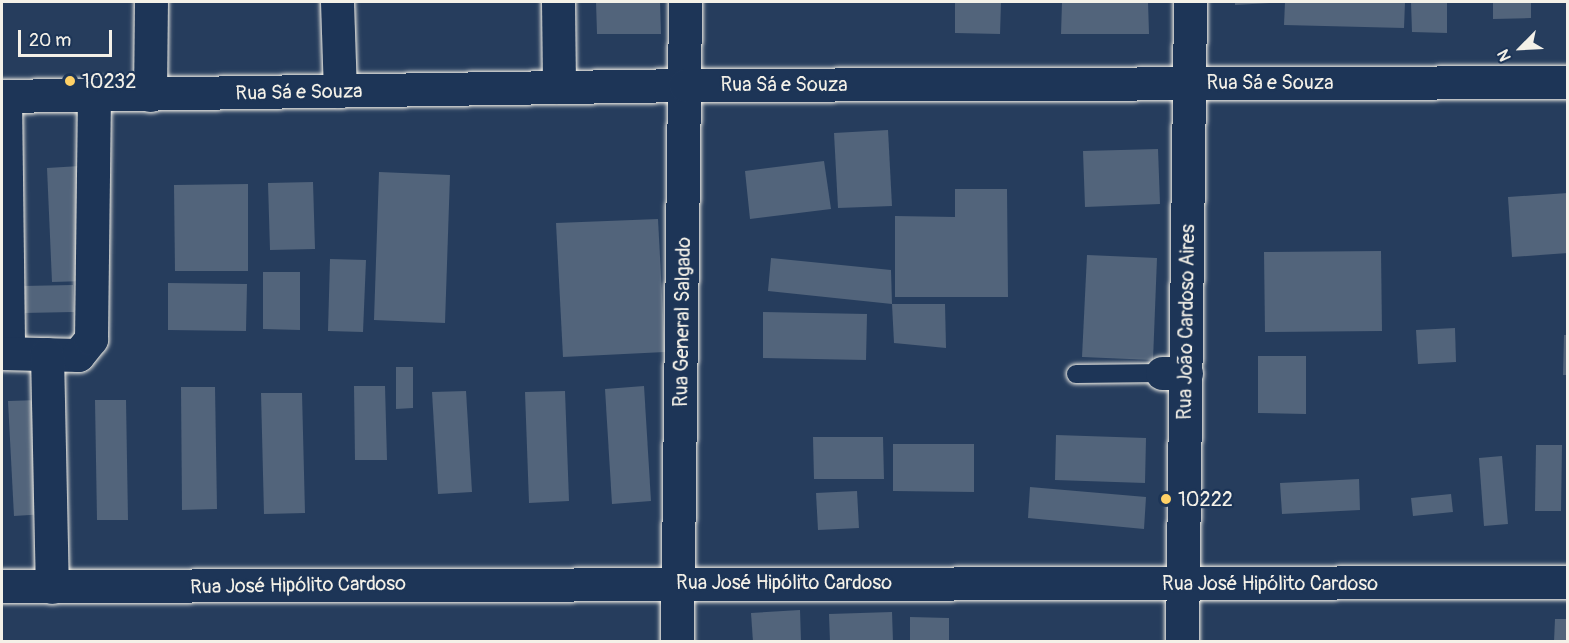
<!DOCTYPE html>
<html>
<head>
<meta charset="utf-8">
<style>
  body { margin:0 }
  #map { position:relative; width:1569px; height:643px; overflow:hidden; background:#263d5d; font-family:Pangolin,sans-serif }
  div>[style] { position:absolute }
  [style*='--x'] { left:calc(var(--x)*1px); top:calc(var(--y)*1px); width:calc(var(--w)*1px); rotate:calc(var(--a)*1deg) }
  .building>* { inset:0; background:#52647b }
  .roads { filter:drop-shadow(0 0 2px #f4f1e8) drop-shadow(0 0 2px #f4f1e8) }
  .service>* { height:18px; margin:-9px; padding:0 9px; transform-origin:9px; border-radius:9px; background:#1d3557 }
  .minor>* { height:33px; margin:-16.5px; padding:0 16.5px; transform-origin:16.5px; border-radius:16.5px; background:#1d3557 }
  .tertiary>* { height:33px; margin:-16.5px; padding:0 16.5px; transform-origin:16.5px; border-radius:16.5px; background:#1d3557 }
  .dots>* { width:16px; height:16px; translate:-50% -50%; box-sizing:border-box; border:3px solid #1d3557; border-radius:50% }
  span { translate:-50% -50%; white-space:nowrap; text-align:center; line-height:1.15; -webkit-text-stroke:4.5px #1d3557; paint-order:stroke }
  .poi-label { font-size:20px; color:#f4f1e8 }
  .left { translate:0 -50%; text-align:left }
  .street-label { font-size:20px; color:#f4f1e8 }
  .frame { position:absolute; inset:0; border:3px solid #f4f1e8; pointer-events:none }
  .north { position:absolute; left:1491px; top:18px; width:60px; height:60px; -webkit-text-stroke:4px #1d3557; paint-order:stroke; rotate:246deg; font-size:16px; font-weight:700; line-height:24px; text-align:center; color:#f4f1e8 }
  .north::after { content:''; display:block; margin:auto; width:21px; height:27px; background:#f4f1e8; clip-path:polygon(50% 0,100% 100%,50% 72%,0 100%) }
  .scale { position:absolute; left:18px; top:30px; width:94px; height:27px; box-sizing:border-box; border:3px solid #f4f1e8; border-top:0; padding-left:8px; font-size:18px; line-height:21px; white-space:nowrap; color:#f4f1e8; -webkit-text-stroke:4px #1d3557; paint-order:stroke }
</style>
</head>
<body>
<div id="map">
  <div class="building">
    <i style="clip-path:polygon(596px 2px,660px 2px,661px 34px,597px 34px)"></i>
    <i style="clip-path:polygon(955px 2px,1001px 2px,1000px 34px,955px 33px)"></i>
    <i style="clip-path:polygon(1062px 2px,1148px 2px,1149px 34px,1061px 34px)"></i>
    <i style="clip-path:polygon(1235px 2px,1270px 2px,1270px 3px,1235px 5px)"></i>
    <i style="clip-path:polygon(1285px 2px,1405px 2px,1404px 28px,1284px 25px)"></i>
    <i style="clip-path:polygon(1411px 2px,1447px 2px,1447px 33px,1412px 32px)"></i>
    <i style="clip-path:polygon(1493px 2px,1531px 2px,1531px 18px,1493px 19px)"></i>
    <i style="clip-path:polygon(888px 130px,892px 206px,838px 208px,834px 133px)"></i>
    <i style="clip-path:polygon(1158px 149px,1160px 204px,1085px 207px,1083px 151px)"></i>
    <i style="clip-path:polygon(824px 161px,831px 209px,750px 219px,745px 171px)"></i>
    <i style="clip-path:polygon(80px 166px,86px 281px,52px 282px,47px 168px)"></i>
    <i style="clip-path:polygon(379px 172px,450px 175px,445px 323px,374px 320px)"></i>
    <i style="clip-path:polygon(313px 182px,315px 249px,270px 250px,268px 183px)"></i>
    <i style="clip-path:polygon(248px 184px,248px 271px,175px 271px,174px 185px)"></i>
    <i style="clip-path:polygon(955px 189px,1007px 189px,1008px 297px,895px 297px,895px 216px,955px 217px)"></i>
    <i style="clip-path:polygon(1568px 193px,1568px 253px,1512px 257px,1508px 197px)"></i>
    <i style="clip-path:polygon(658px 219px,665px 352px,563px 357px,556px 223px)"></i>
    <i style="clip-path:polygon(1381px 251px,1382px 331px,1265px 332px,1264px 252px)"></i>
    <i style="clip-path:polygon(1087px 255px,1157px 258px,1153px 360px,1082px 357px)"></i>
    <i style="clip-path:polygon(771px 258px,891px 270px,892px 304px,768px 291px)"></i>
    <i style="clip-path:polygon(330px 259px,366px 260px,363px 332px,328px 331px)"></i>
    <i style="clip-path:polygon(263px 272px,300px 272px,300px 330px,263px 329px)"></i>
    <i style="clip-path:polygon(168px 283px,247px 284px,246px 331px,168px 330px)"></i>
    <i style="clip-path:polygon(73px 285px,74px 312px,23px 313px,22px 286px)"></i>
    <i style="clip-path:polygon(892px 304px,945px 304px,946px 348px,894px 343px)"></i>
    <i style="clip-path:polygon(763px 312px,867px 314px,866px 360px,763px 358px)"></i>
    <i style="clip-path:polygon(1455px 328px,1456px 362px,1418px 364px,1416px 330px)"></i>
    <i style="clip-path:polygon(1564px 335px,1568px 335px,1568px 375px,1563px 375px)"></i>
    <i style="clip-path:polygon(1258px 356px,1306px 356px,1306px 414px,1258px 413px)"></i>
    <i style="clip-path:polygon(396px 367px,413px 367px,413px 408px,396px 409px)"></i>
    <i style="clip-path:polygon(354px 386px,385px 386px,387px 460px,355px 460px)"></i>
    <i style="clip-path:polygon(644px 386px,651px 501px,612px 504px,605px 389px)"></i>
    <i style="clip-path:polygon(181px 387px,215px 387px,217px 509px,182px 510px)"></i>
    <i style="clip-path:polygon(466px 391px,472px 492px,438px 494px,432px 392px)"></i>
    <i style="clip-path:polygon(565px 391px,569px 501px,529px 503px,525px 392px)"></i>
    <i style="clip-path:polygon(261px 393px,302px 393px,305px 513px,264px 514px)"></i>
    <i style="clip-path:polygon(40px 400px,46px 514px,14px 516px,8px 401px)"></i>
    <i style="clip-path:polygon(95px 400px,126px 400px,128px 520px,97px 520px)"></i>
    <i style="clip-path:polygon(1056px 435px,1146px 438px,1145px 483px,1055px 480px)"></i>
    <i style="clip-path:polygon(813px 437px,883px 437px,884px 479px,814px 479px)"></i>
    <i style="clip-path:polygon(893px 444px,974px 444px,974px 492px,893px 491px)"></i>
    <i style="clip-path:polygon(1536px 445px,1562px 445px,1561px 511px,1535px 511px)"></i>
    <i style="clip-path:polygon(1502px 456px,1508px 524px,1484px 526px,1479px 458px)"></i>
    <i style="clip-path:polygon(1359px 479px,1360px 510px,1282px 514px,1280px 483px)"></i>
    <i style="clip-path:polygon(1030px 487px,1146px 497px,1144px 529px,1028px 518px)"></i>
    <i style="clip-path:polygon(857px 491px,859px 528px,818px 530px,816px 493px)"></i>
    <i style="clip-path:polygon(1451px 494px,1453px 512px,1413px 516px,1411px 498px)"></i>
    <i style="clip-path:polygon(800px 610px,801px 642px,753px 642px,751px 613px)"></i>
    <i style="clip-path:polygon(892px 612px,893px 642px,830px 642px,829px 614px)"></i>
    <i style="clip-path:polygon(910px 617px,949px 618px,949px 642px,910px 642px)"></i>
    <i style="clip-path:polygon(1555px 619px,1568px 619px,1568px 642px,1554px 642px)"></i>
  </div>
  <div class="roads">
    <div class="service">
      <i style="--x:1076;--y:374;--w:86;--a:-0.7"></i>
    </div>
    <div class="minor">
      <i style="--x:337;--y:2;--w:89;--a:88.1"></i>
      <i style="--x:558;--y:2;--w:85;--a:89.3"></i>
      <i style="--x:150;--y:95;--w:93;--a:-89.4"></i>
      <i style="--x:5;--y:96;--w:257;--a:89.3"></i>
      <i style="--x:2;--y:353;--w:76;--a:1.5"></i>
      <i style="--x:78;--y:355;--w:21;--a:-51"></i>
      <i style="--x:91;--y:339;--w:245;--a:-89.3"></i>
      <i style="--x:47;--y:354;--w:233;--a:88.8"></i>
      <i style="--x:1162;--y:373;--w:24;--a:0"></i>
      <i style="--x:2;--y:586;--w:1566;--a:-0.15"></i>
      <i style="--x:677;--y:642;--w:640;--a:-89.28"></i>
    </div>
    <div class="tertiary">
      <i style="--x:2;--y:96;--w:683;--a:-0.92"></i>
      <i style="--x:685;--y:85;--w:883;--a:-0.19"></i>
      <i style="--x:1182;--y:642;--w:640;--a:-89.28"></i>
    </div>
  </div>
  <div class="dots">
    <i style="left:70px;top:81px;background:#ffd166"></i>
    <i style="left:1166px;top:499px;background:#ffd166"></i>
  </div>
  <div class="poi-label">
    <span class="left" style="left:82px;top:81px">10232</span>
    <span class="left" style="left:1178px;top:499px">10222</span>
  </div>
  <div class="street-label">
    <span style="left:1270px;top:82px">Rua Sá e Souza</span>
    <span style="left:784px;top:84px">Rua Sá e Souza</span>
    <span style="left:299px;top:92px;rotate:-1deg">Rua Sá e Souza</span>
    <span style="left:682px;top:322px;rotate:-89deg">Rua General Salgado</span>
    <span style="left:1186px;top:322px;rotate:-89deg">Rua João Cardoso Aires</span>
    <span style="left:784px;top:582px">Rua José Hipólito Cardoso</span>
    <span style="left:1270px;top:583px">Rua José Hipólito Cardoso</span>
    <span style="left:298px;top:585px;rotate:-1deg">Rua José Hipólito Cardoso</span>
  </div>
  <div class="frame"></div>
  <div class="north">N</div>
  <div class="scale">20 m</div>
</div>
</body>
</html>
